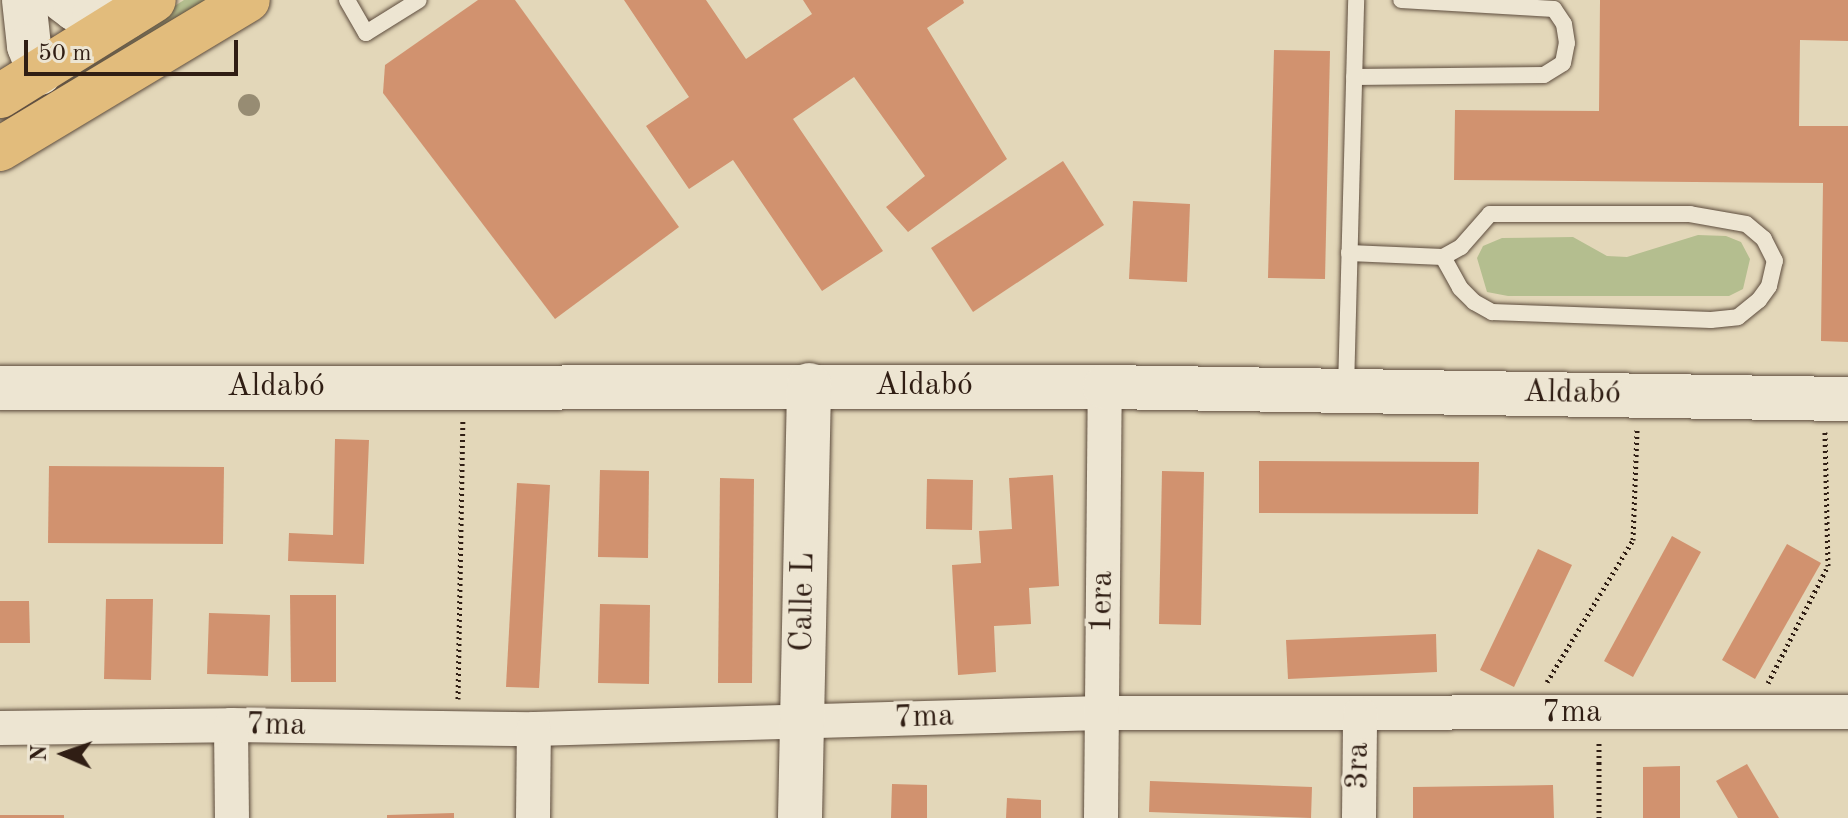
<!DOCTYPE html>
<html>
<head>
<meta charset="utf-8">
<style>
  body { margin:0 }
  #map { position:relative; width:1848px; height:818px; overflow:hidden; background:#e3d7b9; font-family:"Old Standard TT",serif }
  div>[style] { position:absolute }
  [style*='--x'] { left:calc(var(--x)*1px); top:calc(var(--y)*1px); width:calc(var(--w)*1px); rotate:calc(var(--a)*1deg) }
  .green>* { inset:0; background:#b4be8f }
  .building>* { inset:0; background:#d1926f }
  .path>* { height:5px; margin-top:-2.5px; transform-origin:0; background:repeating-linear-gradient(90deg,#301e14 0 2px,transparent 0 6px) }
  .roads { filter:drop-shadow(0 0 2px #5d4c3d) drop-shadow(0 0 2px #5d4c3d) }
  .lane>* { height:16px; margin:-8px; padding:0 8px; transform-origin:8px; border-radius:8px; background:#ede5d2 }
  .street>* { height:34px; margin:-17px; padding:0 17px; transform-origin:17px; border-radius:17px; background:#ede5d2 }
  .secondary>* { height:44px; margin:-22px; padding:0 22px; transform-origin:22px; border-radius:22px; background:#ede5d2 }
  .highway>* { height:44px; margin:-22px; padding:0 22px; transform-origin:22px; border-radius:22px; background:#e2bc7c }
  .trees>* { width:22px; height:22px; margin:-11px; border-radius:50%; background:#978c73 }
  span { translate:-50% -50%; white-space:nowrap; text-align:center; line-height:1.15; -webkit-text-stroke:7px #ede5d2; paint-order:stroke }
  .street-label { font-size:32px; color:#301e14 }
  .north { position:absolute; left:24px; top:714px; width:80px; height:80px; -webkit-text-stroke:6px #ede5d2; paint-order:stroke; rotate:272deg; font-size:22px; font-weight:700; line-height:32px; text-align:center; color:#301e14 }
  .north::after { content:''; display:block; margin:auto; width:28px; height:36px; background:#301e14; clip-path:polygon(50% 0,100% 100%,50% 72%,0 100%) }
  .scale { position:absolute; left:24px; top:40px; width:214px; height:36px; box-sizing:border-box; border:4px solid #301e14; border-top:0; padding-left:10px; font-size:24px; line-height:28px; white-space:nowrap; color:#301e14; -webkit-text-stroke:6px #ede5d2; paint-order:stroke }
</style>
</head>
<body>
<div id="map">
  <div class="green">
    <i style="clip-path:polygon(184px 0,218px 0,64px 93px,60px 79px)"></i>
    <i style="clip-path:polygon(1698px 235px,1726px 236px,1741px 242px,1750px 259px,1743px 289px,1729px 296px,1508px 296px,1487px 292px,1477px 258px,1483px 246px,1502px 238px,1573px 237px,1607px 256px,1627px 257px)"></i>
  </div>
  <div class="building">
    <i style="clip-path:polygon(478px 0,515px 0,679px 227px,555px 319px,383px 93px,385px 65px)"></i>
    <i style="clip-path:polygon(624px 0,706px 0,746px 59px,812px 14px,803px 0,963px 0,964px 3px,927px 28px,1007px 159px,908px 232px,886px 207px,925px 176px,854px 77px,793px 119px,883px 251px,822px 291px,733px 160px,689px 189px,646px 126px,689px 97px)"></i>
    <i style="clip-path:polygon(1600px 0,1848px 0,1848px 41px,1800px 40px,1799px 126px,1848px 126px,1848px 342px,1821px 341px,1823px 183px,1454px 180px,1455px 110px,1599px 111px)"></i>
    <i style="clip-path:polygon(1274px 50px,1330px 51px,1325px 279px,1268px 278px)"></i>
    <i style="clip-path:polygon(1063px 161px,1104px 225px,973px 312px,931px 248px)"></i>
    <i style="clip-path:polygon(1133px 201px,1190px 204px,1187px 282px,1129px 279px)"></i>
    <i style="clip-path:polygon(335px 439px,369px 440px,364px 564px,288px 561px,289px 533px,333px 535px)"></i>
    <i style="clip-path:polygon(1259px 461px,1479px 462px,1478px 514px,1259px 513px)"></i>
    <i style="clip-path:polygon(49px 466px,224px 467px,223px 544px,48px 543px)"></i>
    <i style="clip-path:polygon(600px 470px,649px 471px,648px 558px,598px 557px)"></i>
    <i style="clip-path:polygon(1162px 471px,1204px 472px,1201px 625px,1159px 624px)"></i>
    <i style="clip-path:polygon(1053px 475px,1059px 586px,1029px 588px,1031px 624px,994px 626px,996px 672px,958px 675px,952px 565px,981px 563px,979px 531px,1012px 529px,1009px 478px)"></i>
    <i style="clip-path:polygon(720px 478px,754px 479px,752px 683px,718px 683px)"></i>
    <i style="clip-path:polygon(927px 479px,973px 480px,972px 530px,926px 529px)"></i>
    <i style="clip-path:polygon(517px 483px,550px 485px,539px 688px,506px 687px)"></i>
    <i style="clip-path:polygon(1672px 536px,1701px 552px,1633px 677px,1604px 661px)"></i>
    <i style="clip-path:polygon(1787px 544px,1821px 563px,1755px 679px,1722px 660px)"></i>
    <i style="clip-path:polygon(1538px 549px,1572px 565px,1514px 687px,1480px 670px)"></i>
    <i style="clip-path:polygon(290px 595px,336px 595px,336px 682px,291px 682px)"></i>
    <i style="clip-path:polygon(106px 599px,153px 599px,151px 680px,104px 679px)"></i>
    <i style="clip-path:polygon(0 601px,29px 601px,30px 643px,0 643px)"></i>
    <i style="clip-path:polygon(600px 604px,650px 605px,649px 684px,598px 683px)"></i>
    <i style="clip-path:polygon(209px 613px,270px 615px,268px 676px,207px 674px)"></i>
    <i style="clip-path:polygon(1436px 634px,1437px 672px,1288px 679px,1286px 640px)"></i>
    <i style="clip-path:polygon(1747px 764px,1779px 818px,1738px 818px,1716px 781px)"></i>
    <i style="clip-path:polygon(1680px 766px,1680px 818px,1643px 818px,1643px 767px)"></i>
    <i style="clip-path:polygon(1150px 781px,1312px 787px,1311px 818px,1149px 812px)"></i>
    <i style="clip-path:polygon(892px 784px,927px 785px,927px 818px,891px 818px)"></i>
    <i style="clip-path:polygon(1553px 785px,1554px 818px,1413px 818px,1413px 787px)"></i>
    <i style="clip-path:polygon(1007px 798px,1041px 800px,1041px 818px,1006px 818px)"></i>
    <i style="clip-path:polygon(454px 813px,454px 818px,387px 818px,387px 815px)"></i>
    <i style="clip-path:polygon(0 815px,64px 815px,64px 818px,0 818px)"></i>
  </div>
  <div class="path">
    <i style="--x:1547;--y:682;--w:166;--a:-58.8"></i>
    <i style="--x:1633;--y:540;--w:111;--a:-87.9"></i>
    <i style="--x:1768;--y:683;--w:131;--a:-62.9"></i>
    <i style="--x:1828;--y:566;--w:134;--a:-91.3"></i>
    <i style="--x:458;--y:699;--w:278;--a:-89"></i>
    <i style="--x:1599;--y:818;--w:75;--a:-90"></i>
  </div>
  <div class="roads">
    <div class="lane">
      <i style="--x:347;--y:0;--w:38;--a:60"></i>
      <i style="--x:366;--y:33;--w:62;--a:-31.9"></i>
      <i style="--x:1354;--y:77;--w:190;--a:-0.6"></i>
      <i style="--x:1544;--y:75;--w:22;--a:-32"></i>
      <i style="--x:1563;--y:63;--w:20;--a:-79"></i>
      <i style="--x:1567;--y:43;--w:19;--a:-99"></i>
      <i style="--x:1564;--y:24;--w:18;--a:-124"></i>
      <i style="--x:1554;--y:9;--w:153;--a:-176.6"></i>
      <i style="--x:1349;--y:253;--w:94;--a:2.4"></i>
      <i style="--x:1443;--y:257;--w:35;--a:61"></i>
      <i style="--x:1460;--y:288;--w:20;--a:45"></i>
      <i style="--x:1474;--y:302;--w:21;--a:29"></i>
      <i style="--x:1492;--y:312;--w:219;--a:2.1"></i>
      <i style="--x:1711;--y:320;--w:27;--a:-6"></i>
      <i style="--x:1738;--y:317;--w:27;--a:-39"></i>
      <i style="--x:1759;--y:300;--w:17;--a:-54"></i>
      <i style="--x:1769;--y:286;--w:26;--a:-77"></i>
      <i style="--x:1775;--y:261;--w:25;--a:-117"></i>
      <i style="--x:1764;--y:239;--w:23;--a:-140"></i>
      <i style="--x:1746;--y:224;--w:57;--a:-169.9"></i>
      <i style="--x:1690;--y:214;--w:200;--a:180"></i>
      <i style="--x:1490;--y:214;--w:44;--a:131.3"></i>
      <i style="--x:1461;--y:247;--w:21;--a:151"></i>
      <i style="--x:1346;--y:389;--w:389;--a:-88.5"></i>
    </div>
    <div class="street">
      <i style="--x:231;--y:725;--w:93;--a:89.4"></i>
      <i style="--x:0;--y:728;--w:231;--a:-0.7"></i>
      <i style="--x:231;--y:725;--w:303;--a:0.8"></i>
      <i style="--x:534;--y:729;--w:568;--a:-1.61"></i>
      <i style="--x:1102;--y:713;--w:746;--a:-0.08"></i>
      <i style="--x:533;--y:818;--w:89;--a:-89.4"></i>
      <i style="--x:1101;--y:818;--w:431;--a:-89.5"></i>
      <i style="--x:1359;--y:818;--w:104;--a:-89.4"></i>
    </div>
    <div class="secondary">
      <i style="--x:24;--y:0;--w:46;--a:83.8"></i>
      <i style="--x:29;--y:46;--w:29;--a:68"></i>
      <i style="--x:63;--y:0;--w:15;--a:37"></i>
      <i style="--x:75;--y:9;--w:20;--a:18"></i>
      <i style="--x:94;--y:15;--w:32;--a:4"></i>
      <i style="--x:0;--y:388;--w:1105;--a:-0.05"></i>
      <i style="--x:1105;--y:387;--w:743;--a:0.93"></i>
      <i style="--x:800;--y:818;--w:433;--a:-88.8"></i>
    </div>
    <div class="highway">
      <i style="--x:0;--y:96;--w:181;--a:-31.9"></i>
      <i style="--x:0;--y:149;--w:289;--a:-31"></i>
    </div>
  </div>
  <div class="trees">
    <i style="left:249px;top:105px"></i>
  </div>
  <div class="street-label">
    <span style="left:924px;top:386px">Aldabó</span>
    <span style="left:276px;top:387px">Aldabó</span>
    <span style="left:1572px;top:394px;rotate:1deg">Aldabó</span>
    <span style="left:804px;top:602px;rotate:-89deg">Calle L</span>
    <span style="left:1103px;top:602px;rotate:-89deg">1era</span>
    <span style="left:1572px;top:713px">7ma</span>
    <span style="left:924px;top:718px;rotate:-2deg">7ma</span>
    <span style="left:276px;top:726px;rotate:1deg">7ma</span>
    <span style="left:1359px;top:766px;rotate:-89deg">3ra</span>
  </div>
  <div class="north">N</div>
  <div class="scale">50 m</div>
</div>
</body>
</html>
